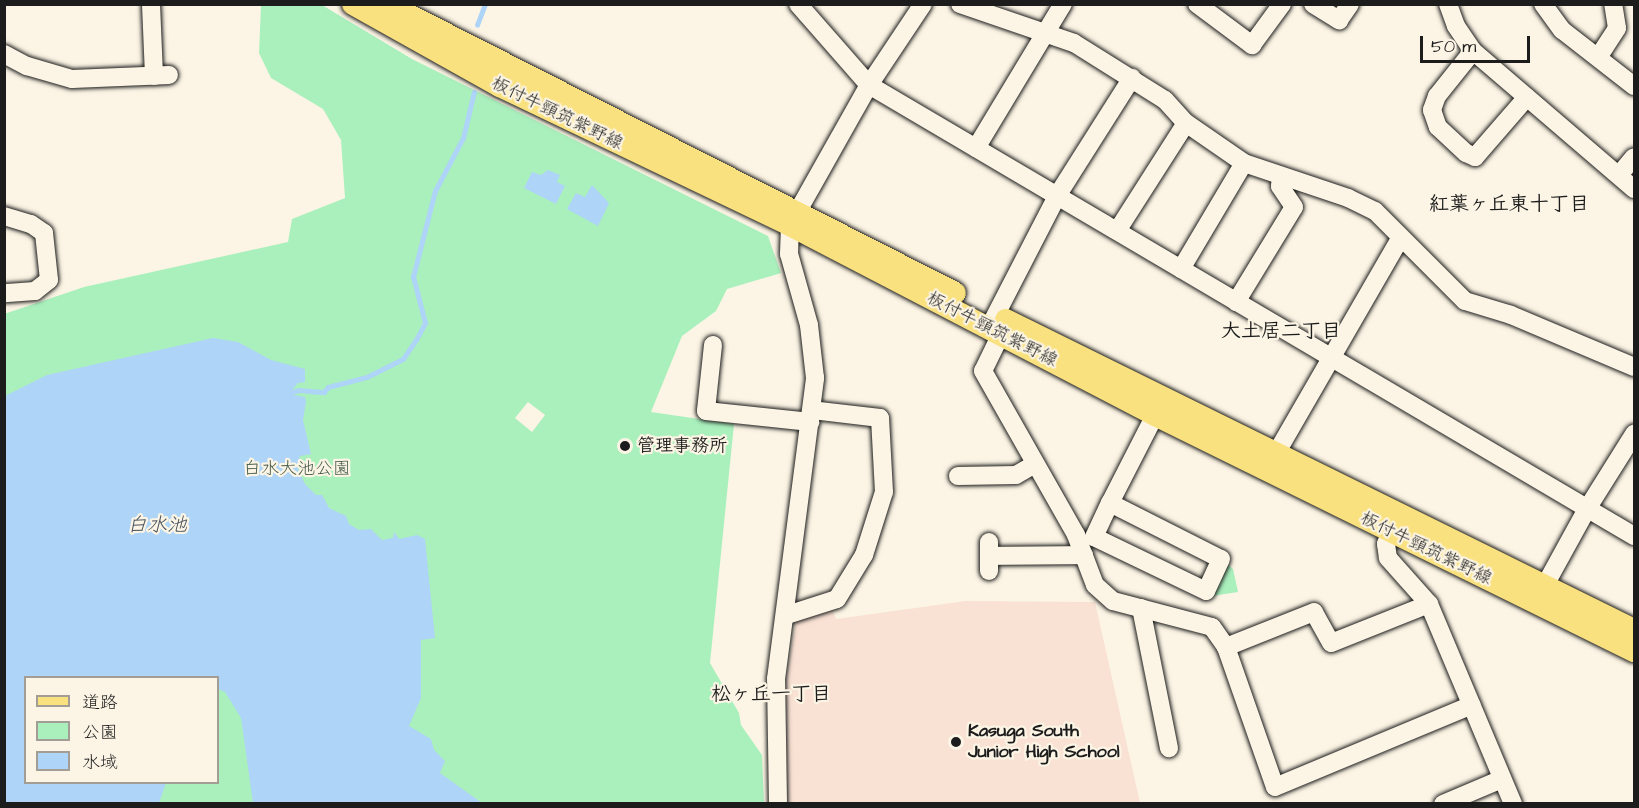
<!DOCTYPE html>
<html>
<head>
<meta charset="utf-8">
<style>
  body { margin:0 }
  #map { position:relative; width:1639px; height:808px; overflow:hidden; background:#fcf5e5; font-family:"Architects Daughter","Klee One",sans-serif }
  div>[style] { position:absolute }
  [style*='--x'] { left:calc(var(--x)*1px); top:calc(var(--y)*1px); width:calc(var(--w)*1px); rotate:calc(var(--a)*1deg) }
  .built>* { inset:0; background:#f9e2d4 }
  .green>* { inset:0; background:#aaf0bd }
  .water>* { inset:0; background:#aed4f7 }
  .stream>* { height:4.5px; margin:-2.25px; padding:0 2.25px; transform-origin:2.25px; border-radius:2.25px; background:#aed4f7 }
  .roads { filter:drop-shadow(0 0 2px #1c1c1c) drop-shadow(0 0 2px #1c1c1c) }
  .minor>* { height:18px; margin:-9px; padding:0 9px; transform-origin:9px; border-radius:9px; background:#fcf5e5 }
  .major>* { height:22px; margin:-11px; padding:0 11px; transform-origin:11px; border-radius:11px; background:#fae180 }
  .dots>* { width:16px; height:16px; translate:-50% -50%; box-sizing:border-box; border:3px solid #fcf5e5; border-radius:50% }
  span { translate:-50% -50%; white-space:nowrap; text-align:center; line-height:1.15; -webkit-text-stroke:4.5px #fcf5e5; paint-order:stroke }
  .street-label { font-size:18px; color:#1c1c1c }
  .poi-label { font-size:18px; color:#1c1c1c; font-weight:700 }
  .left { translate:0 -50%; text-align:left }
  .park-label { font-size:18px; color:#475c4c }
  .neighbourhood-label { font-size:20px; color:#1c1c1c; font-weight:700 }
  .water-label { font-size:20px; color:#48535e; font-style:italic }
  .frame { position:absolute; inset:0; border:6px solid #1c1c1c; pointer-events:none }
  .legend { position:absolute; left:24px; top:676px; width:195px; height:108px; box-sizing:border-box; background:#fcf5e5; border:2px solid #a29e95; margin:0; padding:8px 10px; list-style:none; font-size:18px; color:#1c1c1c }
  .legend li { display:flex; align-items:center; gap:12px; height:30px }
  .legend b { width:30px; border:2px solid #a29e95 }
  .scale { position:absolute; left:1420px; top:36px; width:110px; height:27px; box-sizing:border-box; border:3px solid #1c1c1c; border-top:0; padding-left:8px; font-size:18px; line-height:21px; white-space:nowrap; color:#1c1c1c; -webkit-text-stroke:4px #fcf5e5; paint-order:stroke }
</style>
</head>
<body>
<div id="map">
  <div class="built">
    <i style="clip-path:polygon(966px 601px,1095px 602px,1140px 803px,788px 804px,786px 680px,797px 617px,832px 609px,836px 619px)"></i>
  </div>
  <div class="green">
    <i style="clip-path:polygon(evenodd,261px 5px,322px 5px,412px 59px,768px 236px,781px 273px,727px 289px,716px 311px,682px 336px,651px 412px,734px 424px,710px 663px,739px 713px,741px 725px,762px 755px,764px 803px,5px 803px,4px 314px,84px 287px,288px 242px,292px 219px,345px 198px,341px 140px,323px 109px,271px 78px,259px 53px,261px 5px,528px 402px,545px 415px,532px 432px,515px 418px,528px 402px,261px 5px,26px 678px,218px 678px,218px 782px,26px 782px,26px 678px)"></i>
    <i style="clip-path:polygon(1221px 559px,1233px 569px,1238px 592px,1212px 596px)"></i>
  </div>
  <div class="water">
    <i style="clip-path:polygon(548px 170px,560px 175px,557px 182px,565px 186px,556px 204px,524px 188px,532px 172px,541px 175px)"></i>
    <i style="clip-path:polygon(592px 185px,609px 203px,598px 226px,567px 209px,576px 193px,585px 197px)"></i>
    <i style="clip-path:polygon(213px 338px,238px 342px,271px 360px,305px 369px,305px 382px,298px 383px,292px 390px,294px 395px,305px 397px,306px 402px,303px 420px,311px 454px,300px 456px,297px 467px,305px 484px,316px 495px,322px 495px,329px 508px,346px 516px,349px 524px,359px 530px,371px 529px,382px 540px,393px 538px,394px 532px,399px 539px,417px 535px,425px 539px,435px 638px,421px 640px,421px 698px,409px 726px,431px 739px,434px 750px,445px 761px,440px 773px,482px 803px,253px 803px,241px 718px,225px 692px,218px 689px,218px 678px,26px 678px,26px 782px,166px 783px,159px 803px,5px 803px,5px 396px,47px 375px)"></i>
  </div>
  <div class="stream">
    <i style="--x:477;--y:25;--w:22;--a:-69"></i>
    <i style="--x:288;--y:393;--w:11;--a:-15"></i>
    <i style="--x:299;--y:390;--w:25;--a:5"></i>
    <i style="--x:324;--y:392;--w:6;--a:-51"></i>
    <i style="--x:328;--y:387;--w:40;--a:-14.4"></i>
    <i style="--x:367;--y:377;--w:40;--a:-26.6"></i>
    <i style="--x:403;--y:359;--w:23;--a:-56"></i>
    <i style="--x:416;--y:340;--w:19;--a:-62"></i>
    <i style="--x:425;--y:323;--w:48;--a:-104.6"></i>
    <i style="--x:413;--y:277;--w:89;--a:-75.7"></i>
    <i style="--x:435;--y:191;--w:60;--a:-62.2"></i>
    <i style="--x:463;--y:138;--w:47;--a:-76.6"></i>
  </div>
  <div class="roads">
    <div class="minor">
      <i style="--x:151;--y:4;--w:72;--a:87.6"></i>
      <i style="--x:798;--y:4;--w:108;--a:48.8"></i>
      <i style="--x:869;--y:85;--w:888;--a:30.52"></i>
      <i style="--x:960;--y:4;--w:120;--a:18.9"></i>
      <i style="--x:1074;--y:43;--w:107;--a:32.1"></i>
      <i style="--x:1165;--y:100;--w:31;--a:48"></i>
      <i style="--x:1186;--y:123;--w:70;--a:34.6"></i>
      <i style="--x:1244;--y:163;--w:110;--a:18.6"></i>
      <i style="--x:1348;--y:198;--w:30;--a:26"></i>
      <i style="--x:1375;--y:211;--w:127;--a:45"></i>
      <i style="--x:1465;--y:301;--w:48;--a:16.9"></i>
      <i style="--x:1511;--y:315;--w:134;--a:22.9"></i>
      <i style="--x:1197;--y:4;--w:69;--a:36.7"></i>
      <i style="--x:1252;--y:45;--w:51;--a:-53.8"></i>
      <i style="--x:1313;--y:4;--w:31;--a:32"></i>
      <i style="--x:1339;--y:20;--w:19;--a:-55"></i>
      <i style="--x:1448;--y:4;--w:23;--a:70"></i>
      <i style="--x:1456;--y:26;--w:30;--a:56"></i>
      <i style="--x:1473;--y:51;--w:212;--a:40.6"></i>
      <i style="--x:1543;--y:4;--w:32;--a:54"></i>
      <i style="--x:1562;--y:30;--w:91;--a:37.9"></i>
      <i style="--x:1473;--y:51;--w:58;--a:128.7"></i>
      <i style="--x:1437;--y:96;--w:15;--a:110"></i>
      <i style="--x:1432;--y:110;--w:18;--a:71"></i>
      <i style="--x:1438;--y:127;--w:38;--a:43"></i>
      <i style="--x:1466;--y:153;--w:10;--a:24"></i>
      <i style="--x:1475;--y:157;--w:79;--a:-49.1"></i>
      <i style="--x:4;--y:54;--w:26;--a:28"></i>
      <i style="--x:27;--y:66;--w:47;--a:16.1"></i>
      <i style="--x:72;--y:79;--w:97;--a:-2.4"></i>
      <i style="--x:1599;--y:56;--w:33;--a:-57"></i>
      <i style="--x:1617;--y:28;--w:24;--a:-99"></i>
      <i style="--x:976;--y:148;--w:168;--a:-58.9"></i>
      <i style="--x:1619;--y:175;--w:23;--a:-50"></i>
      <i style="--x:4;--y:216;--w:28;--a:17"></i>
      <i style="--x:31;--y:224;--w:16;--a:35"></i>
      <i style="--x:44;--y:233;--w:47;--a:83.9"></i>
      <i style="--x:49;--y:280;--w:18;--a:142"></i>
      <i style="--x:35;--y:291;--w:31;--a:176"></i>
      <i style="--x:1117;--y:231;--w:128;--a:-57.4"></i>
      <i style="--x:1181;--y:269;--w:123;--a:-59.3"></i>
      <i style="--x:1236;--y:302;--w:111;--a:-58.6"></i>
      <i style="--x:1294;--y:207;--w:25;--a:-124"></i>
      <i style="--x:1280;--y:186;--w:10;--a:-84"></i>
      <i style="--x:989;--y:328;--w:148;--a:-62.7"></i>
      <i style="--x:1057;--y:196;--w:140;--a:-57.6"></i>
      <i style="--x:1001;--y:334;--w:41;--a:115.9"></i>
      <i style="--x:983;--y:371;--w:189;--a:60.4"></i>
      <i style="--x:1076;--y:535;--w:53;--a:69.2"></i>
      <i style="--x:1095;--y:585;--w:24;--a:42"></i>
      <i style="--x:1113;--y:601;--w:102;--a:14.7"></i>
      <i style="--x:1212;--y:627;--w:24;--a:55"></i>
      <i style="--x:713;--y:345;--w:66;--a:96.1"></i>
      <i style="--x:706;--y:411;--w:105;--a:6"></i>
      <i style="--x:1270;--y:464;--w:260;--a:-60"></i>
      <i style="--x:958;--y:476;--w:58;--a:-1"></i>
      <i style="--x:1016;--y:475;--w:22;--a:-30"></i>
      <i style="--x:1110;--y:503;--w:124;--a:26.8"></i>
      <i style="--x:1221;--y:559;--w:35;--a:115"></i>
      <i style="--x:1206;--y:591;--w:124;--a:-154.3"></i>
      <i style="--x:1094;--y:537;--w:38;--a:-65"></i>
      <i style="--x:1110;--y:503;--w:99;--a:-62.9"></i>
      <i style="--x:1391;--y:531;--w:14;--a:111"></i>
      <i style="--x:1386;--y:544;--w:14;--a:82"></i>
      <i style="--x:1388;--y:558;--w:62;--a:48.3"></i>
      <i style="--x:1429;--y:604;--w:217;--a:67.2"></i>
      <i style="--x:989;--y:542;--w:29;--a:90"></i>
      <i style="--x:989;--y:556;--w:95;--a:-0.6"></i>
      <i style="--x:1538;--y:598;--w:102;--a:-61.2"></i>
      <i style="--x:1587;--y:509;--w:89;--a:-57.9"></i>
      <i style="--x:1429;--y:604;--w:105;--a:158.3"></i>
      <i style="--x:1331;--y:643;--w:35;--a:-119"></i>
      <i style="--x:1314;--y:612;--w:95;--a:158.3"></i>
      <i style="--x:1226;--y:647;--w:148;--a:70.7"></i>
      <i style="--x:1275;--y:787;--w:213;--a:-22.6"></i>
      <i style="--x:1141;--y:608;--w:143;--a:78.7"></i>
      <i style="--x:787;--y:615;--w:52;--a:-17.7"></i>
      <i style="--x:837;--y:599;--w:52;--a:-58.5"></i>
      <i style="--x:864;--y:555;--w:66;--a:-72.4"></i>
      <i style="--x:884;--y:492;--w:74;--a:-93.1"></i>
      <i style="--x:880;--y:418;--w:68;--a:-173.3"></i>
      <i style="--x:778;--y:804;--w:125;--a:-90.9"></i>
      <i style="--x:776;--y:679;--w:304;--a:-82.6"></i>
      <i style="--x:815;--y:378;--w:53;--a:-96.5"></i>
      <i style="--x:809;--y:325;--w:74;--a:-105.7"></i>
      <i style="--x:789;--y:254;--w:29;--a:-88"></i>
      <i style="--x:790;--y:225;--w:161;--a:-60.6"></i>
      <i style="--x:869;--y:85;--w:97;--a:-56.3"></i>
      <i style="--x:1443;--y:804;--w:64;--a:-23"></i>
    </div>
    <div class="major">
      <i style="--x:353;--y:4;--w:168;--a:29.2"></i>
      <i style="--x:500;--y:86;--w:322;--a:25.6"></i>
      <i style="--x:790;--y:225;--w:411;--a:27.5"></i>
      <i style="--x:1155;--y:415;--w:534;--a:26.23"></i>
      <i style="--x:387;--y:4;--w:637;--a:26.97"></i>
      <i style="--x:1006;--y:320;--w:700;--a:26.27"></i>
    </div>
  </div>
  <div class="dots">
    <i style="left:625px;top:446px;background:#1c1c1c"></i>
    <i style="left:956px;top:742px;background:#1c1c1c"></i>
  </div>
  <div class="street-label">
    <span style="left:557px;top:114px;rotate:26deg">板付牛頸筑紫野線</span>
    <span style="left:992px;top:330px;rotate:27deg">板付牛頸筑紫野線</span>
    <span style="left:1426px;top:549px;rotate:26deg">板付牛頸筑紫野線</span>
  </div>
  <div class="poi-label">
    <span class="left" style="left:637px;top:446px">管理事務所</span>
    <span class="left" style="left:968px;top:742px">Kasuga South<br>Junior High School</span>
  </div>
  <div class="park-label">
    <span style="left:297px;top:469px">白水大池公園</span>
  </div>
  <div class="neighbourhood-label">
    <span style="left:1509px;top:204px">紅葉ヶ丘東十丁目</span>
    <span style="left:1281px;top:331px">大土居二丁目</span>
    <span style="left:771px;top:694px">松ヶ丘一丁目</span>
  </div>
  <div class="water-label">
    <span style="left:157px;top:525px">白水池</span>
  </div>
  <div class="frame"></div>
  <ul class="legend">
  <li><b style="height:8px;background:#fae180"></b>道路</li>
  <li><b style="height:16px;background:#aaf0bd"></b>公園</li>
  <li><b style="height:16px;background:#aed4f7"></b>水域</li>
  </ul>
  <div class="scale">50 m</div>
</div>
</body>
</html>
